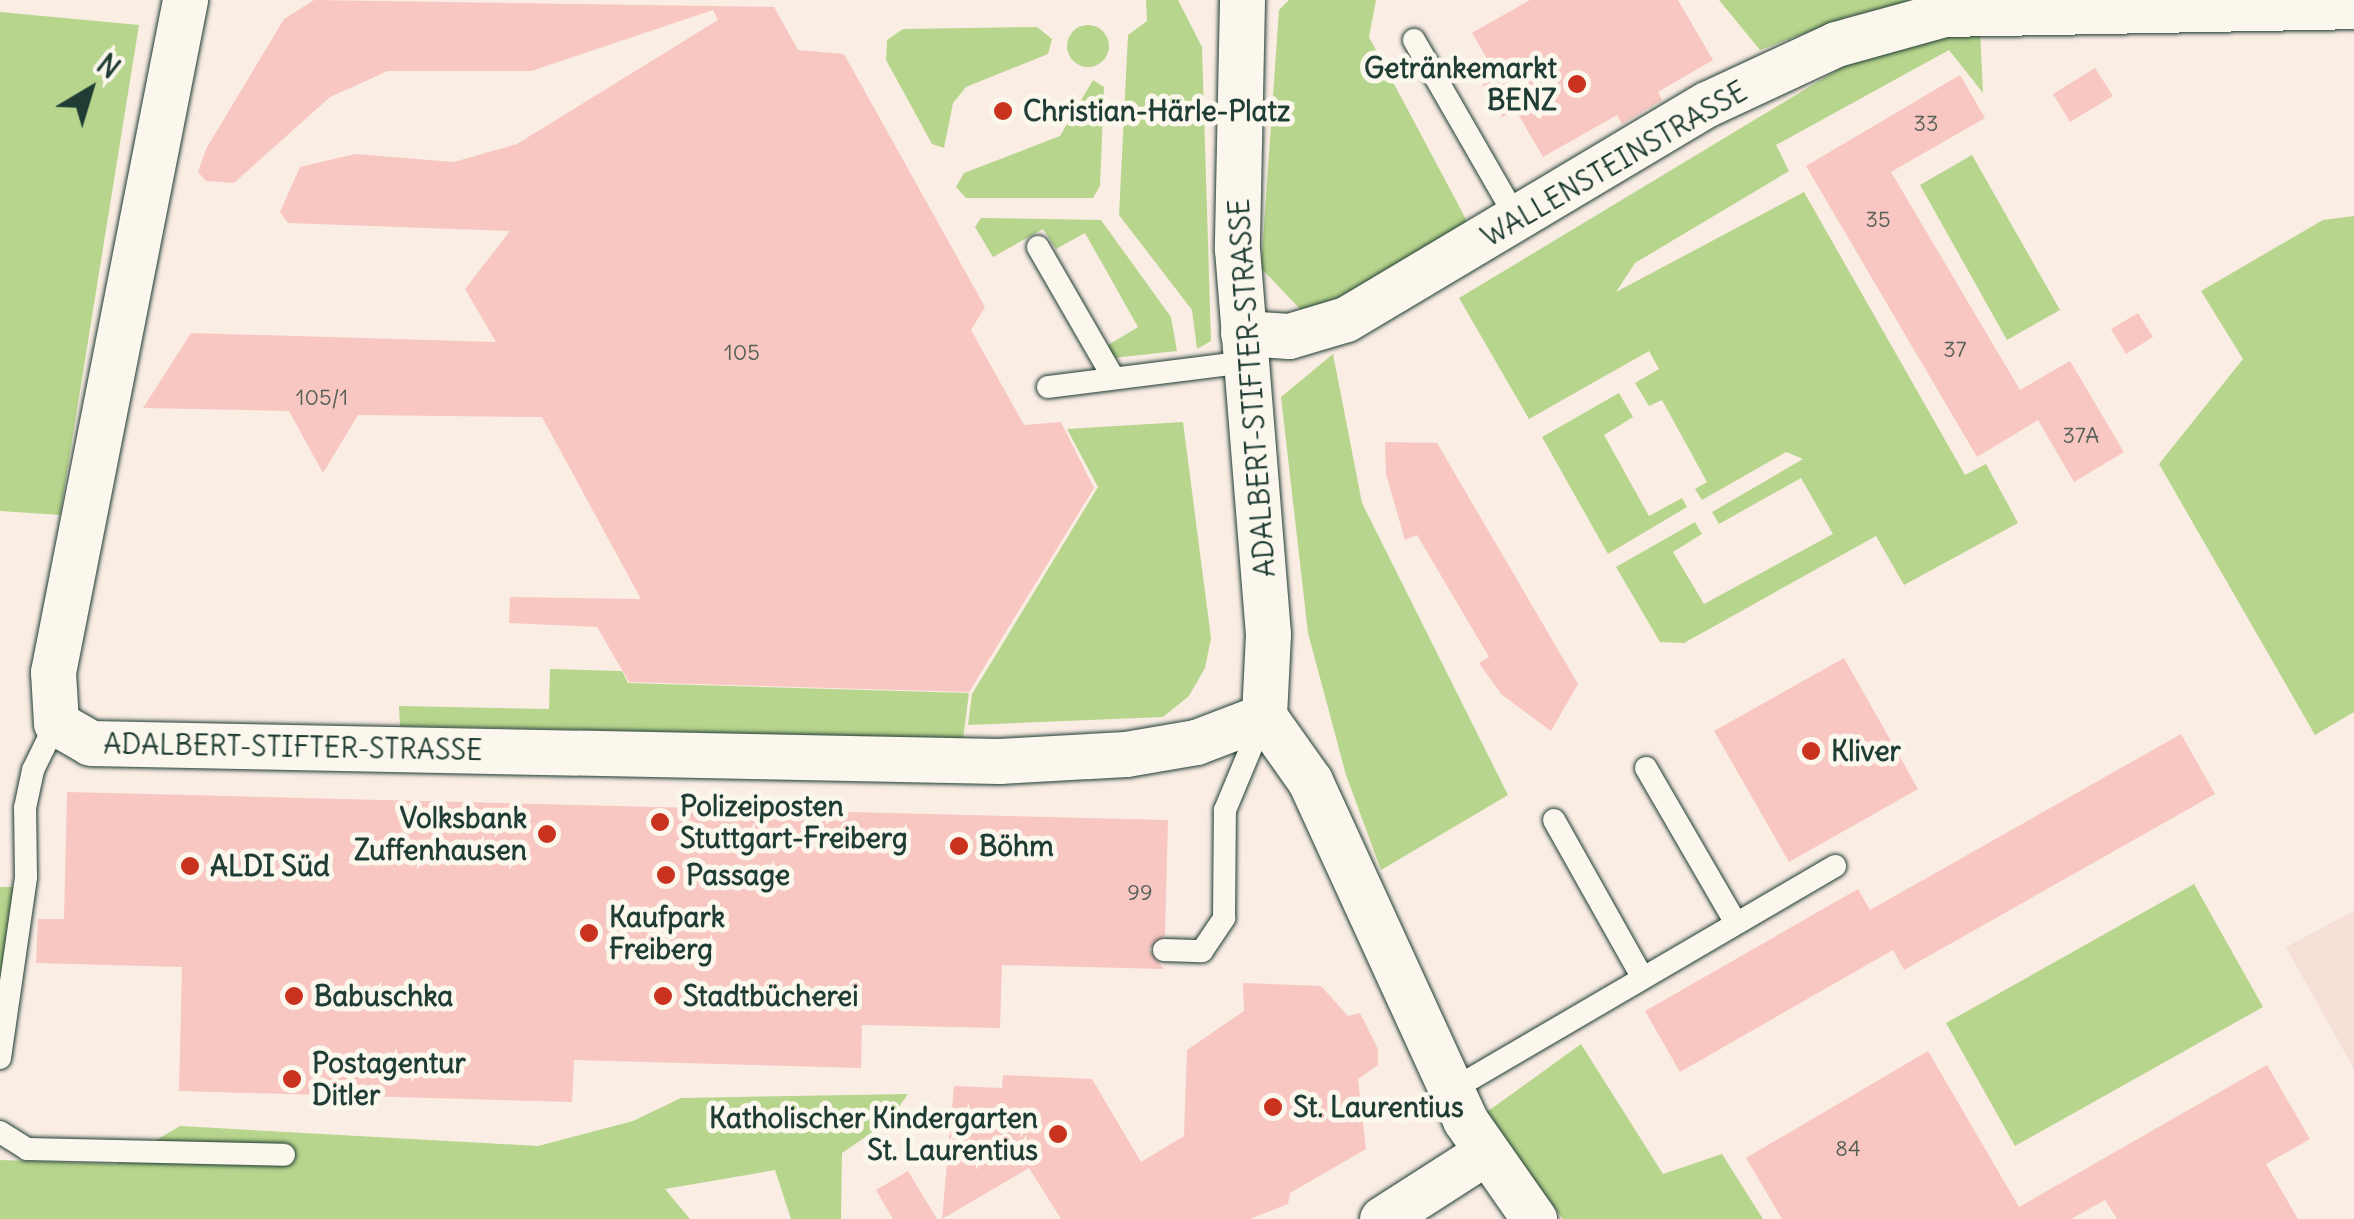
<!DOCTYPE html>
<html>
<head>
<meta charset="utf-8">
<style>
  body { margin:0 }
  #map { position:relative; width:2354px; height:1219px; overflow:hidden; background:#faede4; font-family:Delius,sans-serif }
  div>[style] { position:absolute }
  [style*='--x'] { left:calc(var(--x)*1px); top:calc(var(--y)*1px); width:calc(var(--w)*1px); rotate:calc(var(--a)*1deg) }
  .built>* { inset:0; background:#f5dfd7 }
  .green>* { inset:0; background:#b8d58d }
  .round { border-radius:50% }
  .building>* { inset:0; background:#f8c7c2 }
  .roads { filter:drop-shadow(0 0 2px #1f3d34) drop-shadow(0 0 2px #1f3d34) }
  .lane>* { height:22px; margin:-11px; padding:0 11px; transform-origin:11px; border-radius:11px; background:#fbf7ec }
  .street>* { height:45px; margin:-22.5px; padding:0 22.5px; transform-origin:22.5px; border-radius:22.5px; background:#fbf7ec }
  .dots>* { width:28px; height:28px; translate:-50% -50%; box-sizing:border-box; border:5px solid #fbf7ec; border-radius:50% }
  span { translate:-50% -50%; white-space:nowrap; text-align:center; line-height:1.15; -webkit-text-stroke:10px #fbf7ec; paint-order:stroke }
  .number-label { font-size:22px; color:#556058 }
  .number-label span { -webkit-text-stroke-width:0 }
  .poi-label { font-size:28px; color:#1f3d34; font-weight:700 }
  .right { translate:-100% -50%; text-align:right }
  .left { translate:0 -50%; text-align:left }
  .street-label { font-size:28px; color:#1f3d34 }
  .north { position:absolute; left:40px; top:40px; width:100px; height:100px; -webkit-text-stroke:8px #fbf7ec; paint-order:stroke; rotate:38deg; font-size:28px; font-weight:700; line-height:40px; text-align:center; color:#1f3d34 }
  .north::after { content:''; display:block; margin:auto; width:35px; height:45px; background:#1f3d34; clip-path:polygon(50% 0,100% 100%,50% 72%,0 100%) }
</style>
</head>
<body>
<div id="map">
  <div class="built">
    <i style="clip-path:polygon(2354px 911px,2354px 1069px,2286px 947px)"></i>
  </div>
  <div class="green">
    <i style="clip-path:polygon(1146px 0,1178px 0,1202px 47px,1211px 341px,1197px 349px,1192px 310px,1119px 215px,1128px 35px,1147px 21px)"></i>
    <i style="clip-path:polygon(1289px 0,1376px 0,1369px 37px,1468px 223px,1332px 306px,1301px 310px,1261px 268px,1279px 10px)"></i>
    <i style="clip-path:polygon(1719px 0,1918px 0,1847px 17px,1760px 50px)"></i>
    <i style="clip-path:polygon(0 12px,139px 25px,60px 515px,0 511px)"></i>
    <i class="round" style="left:1067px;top:25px;width:42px;height:42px"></i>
    <i style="clip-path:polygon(1037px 27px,1052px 39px,1048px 54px,966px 87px,953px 103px,944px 148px,932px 144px,886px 60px,887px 40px,903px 29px)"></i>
    <i style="clip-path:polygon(1980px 31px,1983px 93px,1949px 50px,1776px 145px,1789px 171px,1635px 263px,1616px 292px,1804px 192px,1965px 475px,1986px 464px,2018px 523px,1904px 585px,1876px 536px,1684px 643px,1660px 642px,1616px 567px,1695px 522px,1702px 534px,1673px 552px,1704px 604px,1833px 534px,1801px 478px,1719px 524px,1712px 512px,1803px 459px,1786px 452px,1702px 500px,1695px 489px,1707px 482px,1662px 400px,1649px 406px,1635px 383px,1659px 369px,1649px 351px,1529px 419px,1459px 298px,1849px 63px,1950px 32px)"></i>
    <i style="clip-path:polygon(1093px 80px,1104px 87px,1100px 186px,1093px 198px,966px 198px,956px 187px,964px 173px,1060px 136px)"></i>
    <i style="clip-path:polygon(1972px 155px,2060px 310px,2007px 340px,1920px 185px)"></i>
    <i style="clip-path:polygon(2354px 216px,2354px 712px,2315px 735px,2159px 464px,2243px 359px,2201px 291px,2323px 220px)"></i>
    <i style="clip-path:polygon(981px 218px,1101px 220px,1171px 317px,1177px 351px,1113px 358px,1108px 345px,1138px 327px,1085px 233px,1056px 249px,1043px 229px,993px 257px,975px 227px)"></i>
    <i style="clip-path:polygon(1333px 354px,1362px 503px,1508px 795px,1381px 870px,1346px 775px,1308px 633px,1281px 397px)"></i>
    <i style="clip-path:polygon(1619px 393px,1633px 417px,1604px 435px,1649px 516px,1682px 498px,1687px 507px,1608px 554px,1542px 437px)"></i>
    <i style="clip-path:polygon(1183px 422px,1211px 638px,1205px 668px,1189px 696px,1163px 717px,968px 725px,972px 694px,1098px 487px,1067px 429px)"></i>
    <i style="clip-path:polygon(550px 669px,622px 671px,628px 683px,969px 693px,963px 738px,400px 726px,399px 706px,549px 709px)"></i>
    <i style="clip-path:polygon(2194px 884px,2263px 1007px,2015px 1146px,1946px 1023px)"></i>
    <i style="clip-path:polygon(0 887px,17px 887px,0 988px)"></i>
    <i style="clip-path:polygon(1581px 1044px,1663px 1174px,1722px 1154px,1763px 1219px,1563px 1219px,1484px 1114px)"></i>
    <i style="clip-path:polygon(908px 1094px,889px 1121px,842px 1153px,841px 1219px,791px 1219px,775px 1170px,665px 1189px,690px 1219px,0 1219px,0 1160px,116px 1164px,180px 1126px,538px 1146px,633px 1121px,681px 1098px)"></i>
  </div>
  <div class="building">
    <i style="clip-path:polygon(314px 0,774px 7px,798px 50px,844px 54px,985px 307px,971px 330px,1024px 425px,1061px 422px,1094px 488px,969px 692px,629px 682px,597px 627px,509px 623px,510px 597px,641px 599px,542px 417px,358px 415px,323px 473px,289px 411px,143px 408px,191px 333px,496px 342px,465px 289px,510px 231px,288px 223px,280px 212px,300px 167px,355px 154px,454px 162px,517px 144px,718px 20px,713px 10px,531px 71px,388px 71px,330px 97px,234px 183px,206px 181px,198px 172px,206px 149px,284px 19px)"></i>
    <i style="clip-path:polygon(1530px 0,1678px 0,1713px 60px,1658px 92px,1662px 100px,1622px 124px,1617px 115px,1543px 157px,1515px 109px,1502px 117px,1478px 76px,1492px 67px,1472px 33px)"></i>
    <i style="clip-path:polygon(2095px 68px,2113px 96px,2070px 122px,2053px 94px)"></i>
    <i style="clip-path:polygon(1960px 75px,1985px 118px,1891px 172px,2020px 390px,2070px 361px,2124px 452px,2074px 482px,2038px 420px,1977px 457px,1806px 166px)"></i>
    <i style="clip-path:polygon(2138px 313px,2153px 337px,2126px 354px,2111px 329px)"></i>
    <i style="clip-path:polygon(1385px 442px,1437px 443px,1578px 684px,1551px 731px,1501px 694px,1479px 663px,1489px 657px,1417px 535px,1405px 540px,1386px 474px)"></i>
    <i style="clip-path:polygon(1844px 658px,1918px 789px,1789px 862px,1714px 731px)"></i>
    <i style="clip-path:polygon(2181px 734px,2215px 794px,1904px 970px,1893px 950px,1680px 1072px,1645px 1011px,1858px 889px,1870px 910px)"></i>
    <i style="clip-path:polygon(67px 792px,1168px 820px,1165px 935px,1149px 949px,1164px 969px,1002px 965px,1000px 1028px,862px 1025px,861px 1068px,574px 1060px,572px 1102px,179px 1091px,182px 967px,36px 963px,38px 919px,64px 919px)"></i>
    <i style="clip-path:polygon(1243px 983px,1321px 986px,1348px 1016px,1360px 1013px,1378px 1049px,1378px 1065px,1358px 1079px,1366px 1149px,1290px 1193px,1288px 1204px,1250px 1219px,1061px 1219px,1029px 1168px,942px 1219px,954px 1086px,1002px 1088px,1003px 1075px,1092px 1079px,1141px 1162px,1184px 1136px,1187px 1050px,1244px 1011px)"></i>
    <i style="clip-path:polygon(1928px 1051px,2019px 1207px,2267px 1065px,2310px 1139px,2266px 1164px,2298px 1219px,2117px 1219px,2105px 1200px,2071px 1219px,1782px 1219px,1746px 1158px)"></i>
    <i style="clip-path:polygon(908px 1171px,937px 1219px,893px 1219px,876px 1190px)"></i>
  </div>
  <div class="roads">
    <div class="lane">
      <i style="--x:1414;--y:40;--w:207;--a:60.1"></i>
      <i style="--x:1038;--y:247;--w:150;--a:60"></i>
      <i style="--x:1048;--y:387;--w:200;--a:-7.2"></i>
      <i style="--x:1646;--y:768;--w:179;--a:59.9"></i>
      <i style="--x:1554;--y:820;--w:180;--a:60.7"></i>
      <i style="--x:1164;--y:950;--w:38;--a:2"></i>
      <i style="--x:1202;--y:951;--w:40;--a:-56"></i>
      <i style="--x:1224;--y:918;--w:108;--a:-89.5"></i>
      <i style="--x:1225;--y:810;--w:99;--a:-67.3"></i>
      <i style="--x:0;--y:1058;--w:183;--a:-81.8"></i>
      <i style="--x:26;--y:877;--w:69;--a:-90.8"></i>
      <i style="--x:25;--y:808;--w:39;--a:-78"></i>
      <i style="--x:33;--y:770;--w:52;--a:-63.9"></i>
      <i style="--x:1450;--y:1091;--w:446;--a:-30.3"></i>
      <i style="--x:0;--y:1132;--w:32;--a:32"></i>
      <i style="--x:27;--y:1149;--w:257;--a:1.3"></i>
    </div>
    <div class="street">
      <i style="--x:185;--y:0;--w:685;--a:101.11"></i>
      <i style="--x:53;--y:672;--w:51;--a:86.6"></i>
      <i style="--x:56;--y:723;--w:39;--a:30"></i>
      <i style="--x:90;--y:743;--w:909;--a:1.13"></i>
      <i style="--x:999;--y:761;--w:127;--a:-3.2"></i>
      <i style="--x:1126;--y:754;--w:71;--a:-9.7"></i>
      <i style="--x:1196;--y:742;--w:73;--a:-20.9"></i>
      <i style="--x:1242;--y:0;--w:249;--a:91.2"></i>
      <i style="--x:1237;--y:249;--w:386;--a:85.4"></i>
      <i style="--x:1268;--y:634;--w:82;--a:92.8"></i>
      <i style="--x:1264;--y:716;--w:80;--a:54.7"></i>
      <i style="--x:1310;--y:781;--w:373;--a:65.4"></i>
      <i style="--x:1465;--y:1120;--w:121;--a:55.1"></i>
      <i style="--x:1243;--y:333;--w:46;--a:3.7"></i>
      <i style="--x:1289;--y:336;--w:59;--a:-16.6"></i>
      <i style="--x:1346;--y:319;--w:420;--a:-30.8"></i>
      <i style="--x:1707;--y:104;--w:142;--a:-24.9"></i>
      <i style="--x:1836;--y:44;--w:112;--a:-15.5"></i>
      <i style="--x:1944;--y:14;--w:410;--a:-1.1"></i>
      <i style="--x:1382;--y:1219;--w:122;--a:-32.7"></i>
    </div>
  </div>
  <div class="dots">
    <i style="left:1577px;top:84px;background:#c8321e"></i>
    <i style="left:1003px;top:111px;background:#c8321e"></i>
    <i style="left:1811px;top:751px;background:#c8321e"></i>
    <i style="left:660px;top:822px;background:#c8321e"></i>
    <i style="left:547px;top:834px;background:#c8321e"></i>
    <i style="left:959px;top:846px;background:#c8321e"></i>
    <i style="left:190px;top:866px;background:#c8321e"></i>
    <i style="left:666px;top:875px;background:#c8321e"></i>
    <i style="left:589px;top:933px;background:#c8321e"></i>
    <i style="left:294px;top:996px;background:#c8321e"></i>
    <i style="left:663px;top:996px;background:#c8321e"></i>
    <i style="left:292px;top:1079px;background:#c8321e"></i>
    <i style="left:1273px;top:1107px;background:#c8321e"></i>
    <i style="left:1058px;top:1134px;background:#c8321e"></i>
  </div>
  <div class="number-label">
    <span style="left:1926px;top:124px">33</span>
    <span style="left:1878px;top:220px">35</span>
    <span style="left:1955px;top:350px">37</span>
    <span style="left:742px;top:353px">105</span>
    <span style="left:322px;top:398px">105/1</span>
    <span style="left:2081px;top:436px">37A</span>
    <span style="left:1140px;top:893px">99</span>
    <span style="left:1848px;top:1149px">84</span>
  </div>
  <div class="poi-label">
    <span class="right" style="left:1557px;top:84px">Getränkemarkt<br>BENZ</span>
    <span class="left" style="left:1023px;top:111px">Christian-Härle-Platz</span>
    <span class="left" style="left:1831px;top:751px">Kliver</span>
    <span class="left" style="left:680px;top:822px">Polizeiposten<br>Stuttgart-Freiberg</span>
    <span class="right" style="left:527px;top:834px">Volksbank<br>Zuffenhausen</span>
    <span class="left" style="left:979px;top:846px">Böhm</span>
    <span class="left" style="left:210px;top:866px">ALDI Süd</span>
    <span class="left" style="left:686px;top:875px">Passage</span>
    <span class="left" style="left:609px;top:933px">Kaufpark<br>Freiberg</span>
    <span class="left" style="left:314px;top:996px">Babuschka</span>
    <span class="left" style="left:683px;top:996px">Stadtbücherei</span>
    <span class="left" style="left:312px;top:1079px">Postagentur<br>Ditler</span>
    <span class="left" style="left:1293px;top:1107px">St. Laurentius</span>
    <span class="right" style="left:1038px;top:1134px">Katholischer Kindergarten<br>St. Laurentius</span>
  </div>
  <div class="street-label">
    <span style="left:1614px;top:164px;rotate:-30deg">WALLENSTEINSTRASSE</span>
    <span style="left:1252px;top:388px;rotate:-94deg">ADALBERT-STIFTER-STRASSE</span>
    <span style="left:293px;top:747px;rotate:1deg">ADALBERT-STIFTER-STRASSE</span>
  </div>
  <div class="north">N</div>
</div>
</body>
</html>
